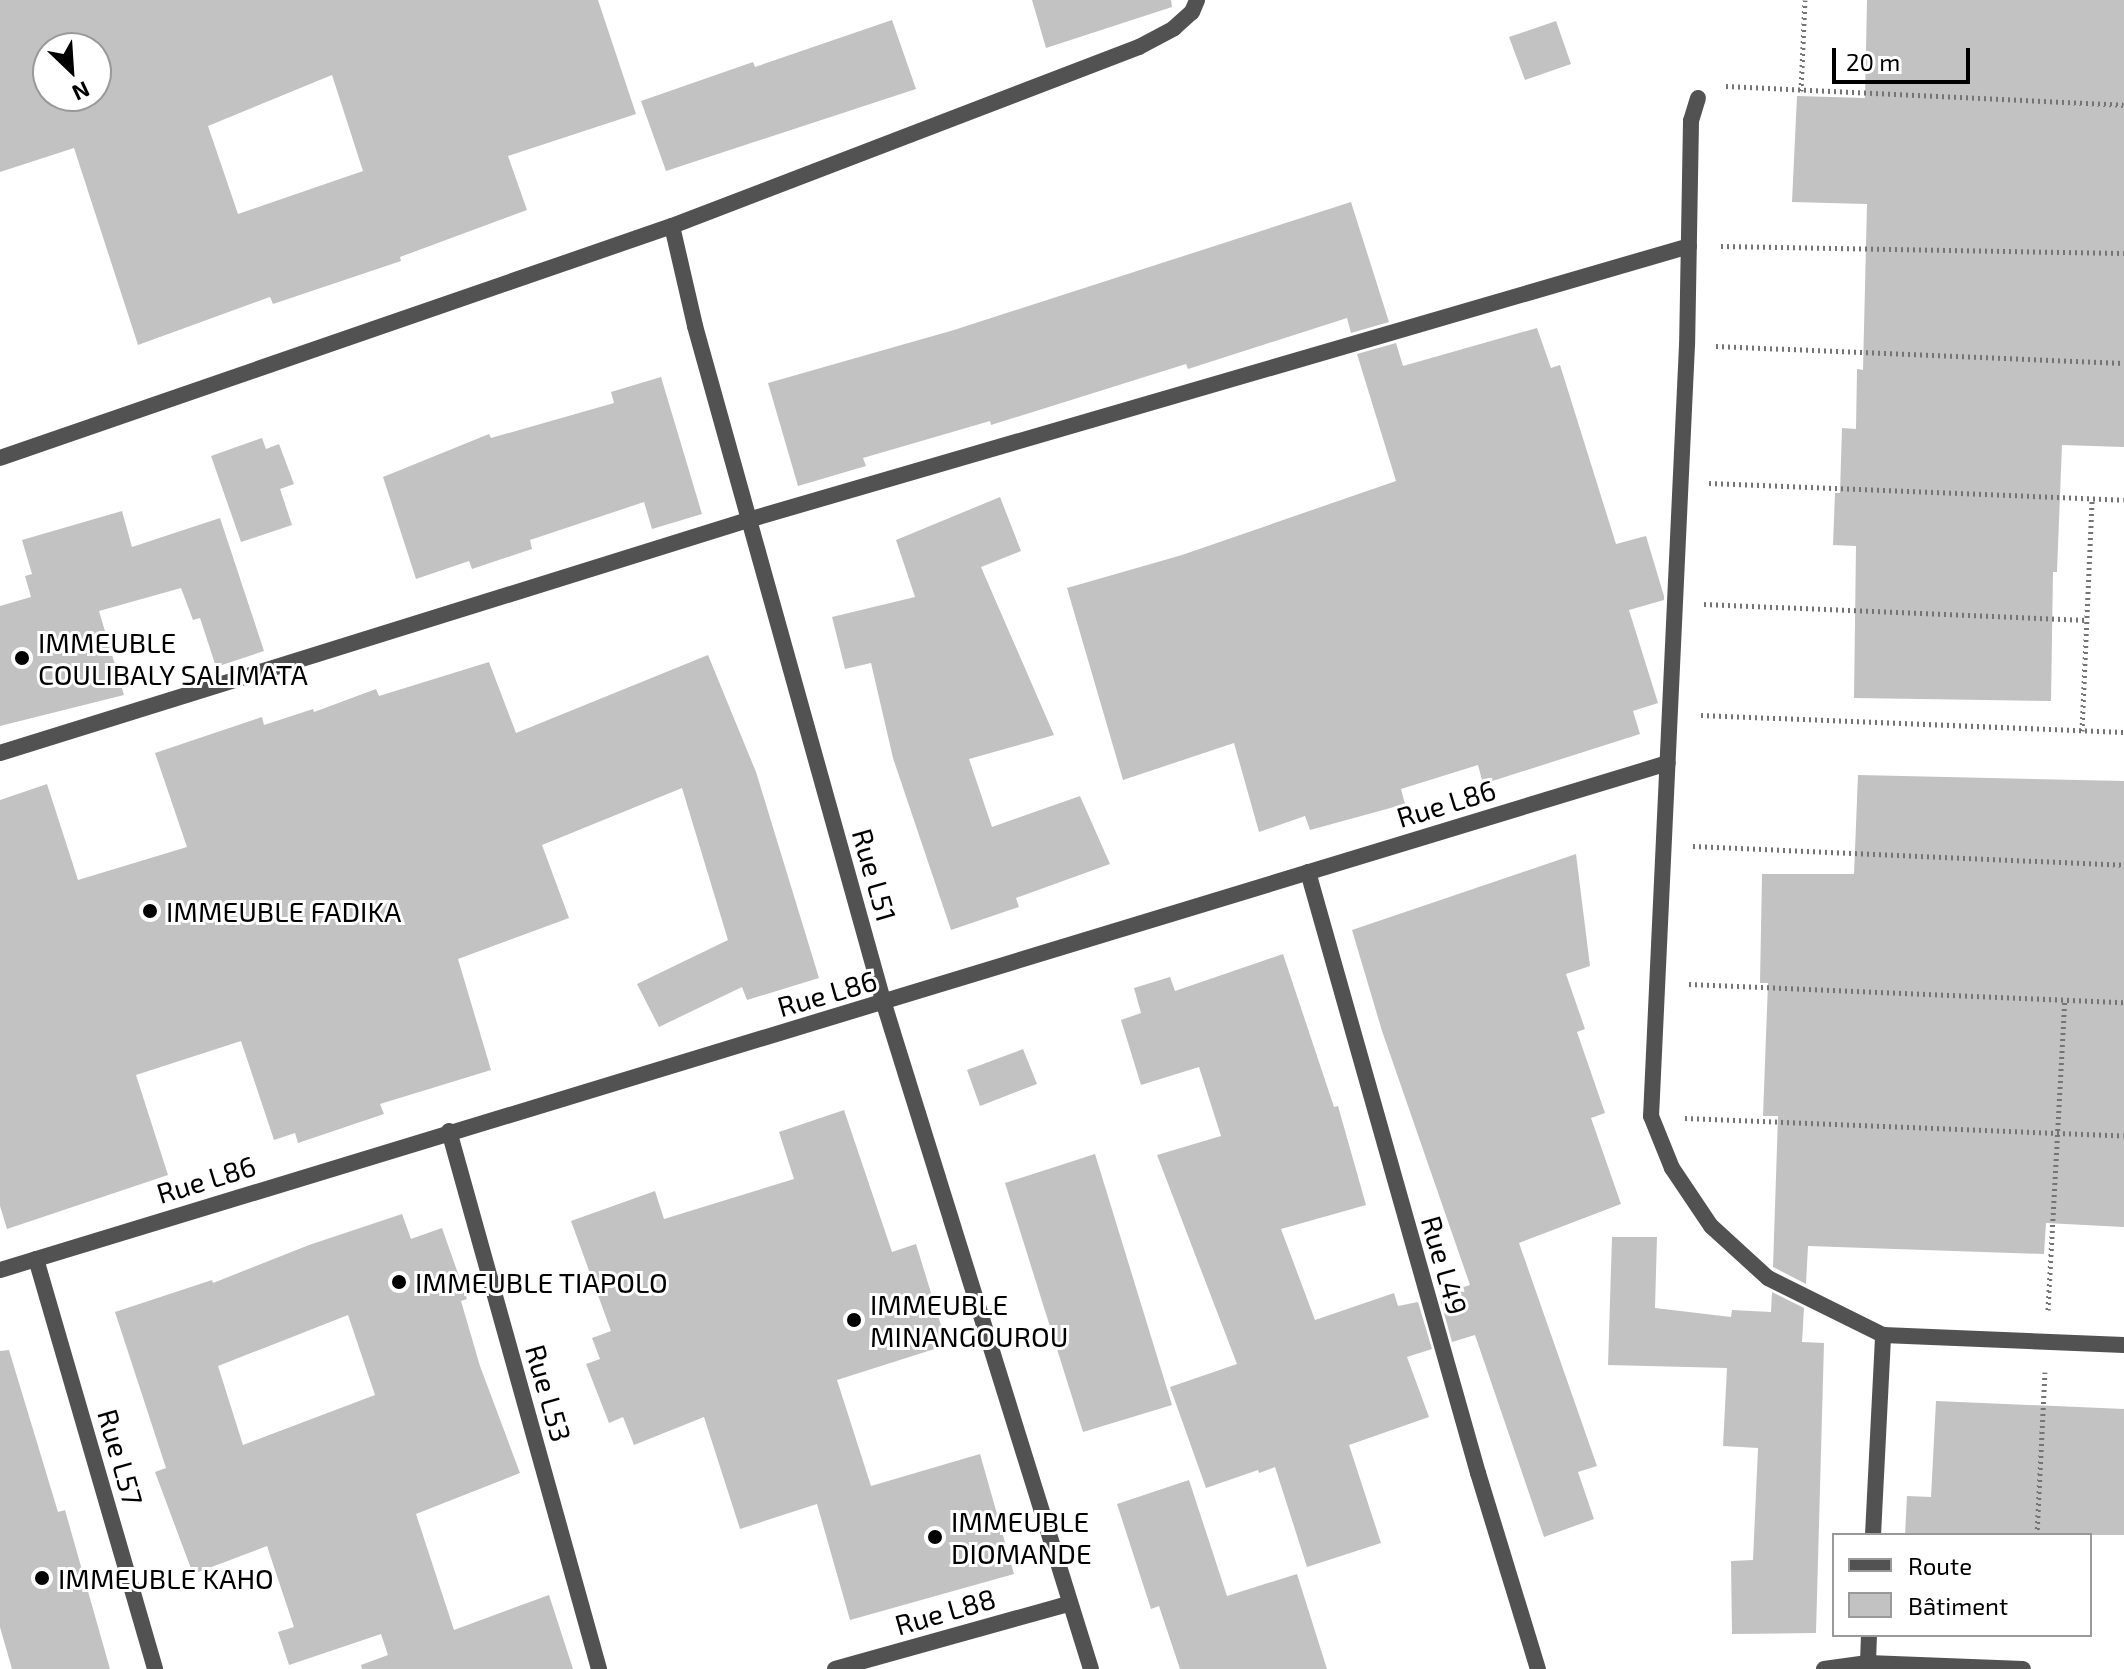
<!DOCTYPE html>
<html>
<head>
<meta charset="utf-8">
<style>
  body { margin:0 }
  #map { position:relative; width:2124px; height:1669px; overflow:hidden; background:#fff; font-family:"Exo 2",sans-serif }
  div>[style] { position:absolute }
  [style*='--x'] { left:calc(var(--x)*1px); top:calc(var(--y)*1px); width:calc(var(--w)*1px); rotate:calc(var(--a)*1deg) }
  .building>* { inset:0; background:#c2c2c2 }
  .path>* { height:5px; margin-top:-2.5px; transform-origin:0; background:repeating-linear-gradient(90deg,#747474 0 2px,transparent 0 6px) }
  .street>* { height:16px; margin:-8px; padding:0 8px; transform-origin:8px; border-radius:8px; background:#525252 }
  .dots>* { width:22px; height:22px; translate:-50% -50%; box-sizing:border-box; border:4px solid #fff; border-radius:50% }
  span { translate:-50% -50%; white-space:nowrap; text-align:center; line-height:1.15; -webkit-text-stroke:6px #fff; paint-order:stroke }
  .poi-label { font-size:28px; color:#000 }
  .left { translate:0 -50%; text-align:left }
  .street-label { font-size:28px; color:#000 }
  .legend { position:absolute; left:1832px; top:1533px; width:260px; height:104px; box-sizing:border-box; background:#fff; border:2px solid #999; margin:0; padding:10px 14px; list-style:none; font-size:24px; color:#000 }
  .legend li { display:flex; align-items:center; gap:16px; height:40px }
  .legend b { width:40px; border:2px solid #999 }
  .north { position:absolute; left:32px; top:32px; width:80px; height:80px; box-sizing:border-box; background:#fff; border:2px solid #999; border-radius:50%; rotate:155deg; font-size:22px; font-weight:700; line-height:32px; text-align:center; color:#000 }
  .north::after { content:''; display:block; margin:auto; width:28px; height:36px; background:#000; clip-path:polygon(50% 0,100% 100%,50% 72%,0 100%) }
  .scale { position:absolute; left:1832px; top:48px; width:138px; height:36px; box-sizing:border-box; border:4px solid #000; border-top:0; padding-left:10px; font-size:24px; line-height:28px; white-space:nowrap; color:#000; -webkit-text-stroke:6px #fff; paint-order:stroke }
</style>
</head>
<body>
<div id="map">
  <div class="building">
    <i style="clip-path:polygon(evenodd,0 0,598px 0,636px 114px,508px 156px,527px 210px,400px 257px,401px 261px,273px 304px,270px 297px,138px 345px,74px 148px,0 172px,0 0,48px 48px,96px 48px,96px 96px,48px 96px,48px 48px,0 0,332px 75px,363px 171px,238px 214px,208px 126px,332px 75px)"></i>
    <i style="clip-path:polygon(1032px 0,1171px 0,1172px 7px,1046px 48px)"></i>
    <i style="clip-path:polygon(1867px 0,2124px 0,2124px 447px,2062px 445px,2057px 572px,2053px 572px,2051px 701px,1854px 698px,1856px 546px,1833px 545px,1835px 493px,1840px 493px,1842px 428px,1856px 429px,1857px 369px,1863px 370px,1867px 204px,1792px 202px,1797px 96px,1865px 98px)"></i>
    <i style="clip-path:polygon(892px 20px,916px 89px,666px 171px,641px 101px,753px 62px,755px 67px)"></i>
    <i style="clip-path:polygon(1556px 21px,1571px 64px,1525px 80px,1509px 37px)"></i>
    <i style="clip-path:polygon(1351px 202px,1389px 322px,1351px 333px,1347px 318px,1188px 369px,1186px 364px,991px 425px,990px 421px,863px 458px,866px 466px,798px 486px,768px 383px,954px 330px)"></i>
    <i style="clip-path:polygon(1537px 328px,1551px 368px,1560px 365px,1616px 544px,1646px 536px,1664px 596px,1664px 600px,1629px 610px,1658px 703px,1633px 711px,1640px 734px,1483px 784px,1478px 765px,1401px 789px,1405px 804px,1310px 830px,1305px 816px,1259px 832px,1234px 743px,1123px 780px,1067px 588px,1182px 555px,1396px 481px,1357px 354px,1396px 343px,1403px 366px)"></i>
    <i style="clip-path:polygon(661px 377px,702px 514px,652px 529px,644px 502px,530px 540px,532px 549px,472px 569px,469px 561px,416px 579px,383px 477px,489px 434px,491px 438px,614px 403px,611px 392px)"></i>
    <i style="clip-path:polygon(262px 438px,266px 449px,279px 444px,294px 484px,280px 489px,292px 525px,241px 542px,211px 456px)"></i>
    <i style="clip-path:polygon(1000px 497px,1021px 551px,981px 567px,1054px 735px,969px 759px,992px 827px,1080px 796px,1110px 864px,1016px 898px,1019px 907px,951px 930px,893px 758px,871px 663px,845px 669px,832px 617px,915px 597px,896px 540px)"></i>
    <i style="clip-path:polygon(122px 511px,132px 547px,220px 518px,264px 651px,216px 667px,200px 618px,193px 620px,181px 588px,99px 611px,124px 695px,0 726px,0 606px,31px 597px,25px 576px,32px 574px,22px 540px)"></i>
    <i style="clip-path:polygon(708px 655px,756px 772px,819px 978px,747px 1000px,742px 987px,659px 1027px,637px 984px,728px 940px,682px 788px,542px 845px,569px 918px,458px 959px,491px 1070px,380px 1104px,384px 1114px,298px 1143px,295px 1133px,274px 1140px,241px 1041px,136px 1075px,168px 1175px,7px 1229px,0 1206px,0 800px,47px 784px,78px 880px,187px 847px,155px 753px,262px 717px,264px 725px,313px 709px,314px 712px,376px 689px,379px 696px,489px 662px,516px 733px)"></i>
    <i style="clip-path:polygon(1858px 775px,2124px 781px,2124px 1227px,2046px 1223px,2044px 1254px,1808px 1246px,1806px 1284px,1773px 1267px,1778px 1116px,1763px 1116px,1768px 983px,1760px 983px,1762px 874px,1854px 874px)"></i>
    <i style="clip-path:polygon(1576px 854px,1590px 966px,1566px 974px,1585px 1029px,1577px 1032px,1605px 1113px,1591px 1118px,1621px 1204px,1519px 1243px,1597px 1466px,1578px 1472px,1594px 1519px,1544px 1537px,1475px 1335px,1452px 1342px,1439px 1295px,1470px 1285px,1382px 1031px,1352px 930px)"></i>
    <i style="clip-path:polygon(1283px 954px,1334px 1107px,1338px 1106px,1366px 1205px,1281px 1229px,1315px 1320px,1394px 1293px,1398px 1306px,1418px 1302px,1432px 1349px,1407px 1357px,1429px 1417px,1349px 1445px,1381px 1543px,1307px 1567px,1275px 1467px,1259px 1473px,1258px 1470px,1206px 1488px,1170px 1387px,1237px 1364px,1157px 1155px,1221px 1136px,1199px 1067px,1141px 1085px,1121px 1020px,1141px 1013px,1134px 988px,1170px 977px,1175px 991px)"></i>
    <i style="clip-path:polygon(1023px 1049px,1037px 1084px,980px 1106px,967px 1070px)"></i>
    <i style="clip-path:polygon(844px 1110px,892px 1252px,916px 1244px,947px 1345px,837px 1380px,871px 1486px,980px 1454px,1014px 1574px,850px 1620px,817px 1504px,740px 1529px,704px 1417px,634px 1445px,623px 1417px,609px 1423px,586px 1364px,600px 1359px,592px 1338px,611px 1331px,571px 1221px,655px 1191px,664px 1219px,794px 1179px,779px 1132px)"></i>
    <i style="clip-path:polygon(1095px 1154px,1172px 1405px,1083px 1432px,1005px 1183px)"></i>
    <i style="clip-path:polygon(evenodd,402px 1214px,411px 1239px,442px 1228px,467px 1299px,461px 1301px,480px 1366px,520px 1473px,416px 1514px,454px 1630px,549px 1595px,573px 1669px,362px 1669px,361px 1665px,388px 1655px,381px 1634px,289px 1665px,278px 1632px,294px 1627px,267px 1546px,193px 1574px,155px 1472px,166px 1468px,115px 1312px,212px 1280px,213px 1283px,309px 1245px,402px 1214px,348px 1315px,375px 1395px,243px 1445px,218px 1366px,348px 1315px)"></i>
    <i style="clip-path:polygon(1612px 1237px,1657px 1237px,1655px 1308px,1731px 1317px,1732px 1310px,1771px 1312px,1772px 1292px,1804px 1308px,1802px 1342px,1824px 1343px,1816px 1633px,1732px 1634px,1731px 1561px,1753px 1560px,1758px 1448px,1723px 1446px,1727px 1368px,1608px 1365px)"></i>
    <i style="clip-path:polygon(9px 1350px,58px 1512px,65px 1510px,110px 1669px,12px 1669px,0 1627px,0 1351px)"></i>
    <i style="clip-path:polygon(1936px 1401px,2124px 1409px,2124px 1535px,1905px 1535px,1907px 1496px,1931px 1497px)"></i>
    <i style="clip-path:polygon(1189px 1480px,1227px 1596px,1297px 1574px,1327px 1669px,1180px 1669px,1159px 1606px,1151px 1609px,1117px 1504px)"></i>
  </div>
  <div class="path">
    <i style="--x:1726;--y:86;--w:398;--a:2.7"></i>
    <i style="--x:1801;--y:91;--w:91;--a:-87.5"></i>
    <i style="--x:1721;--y:246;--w:403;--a:1"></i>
    <i style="--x:1716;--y:346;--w:408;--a:2.4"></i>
    <i style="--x:1709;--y:483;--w:415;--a:2.3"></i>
    <i style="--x:1704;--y:604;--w:383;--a:2.4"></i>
    <i style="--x:1701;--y:715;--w:423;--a:2.3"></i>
    <i style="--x:2082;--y:731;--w:232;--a:-87.5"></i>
    <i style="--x:1693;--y:846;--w:431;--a:2.5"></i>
    <i style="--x:1689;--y:984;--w:435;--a:2.4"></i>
    <i style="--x:1685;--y:1118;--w:439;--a:2.3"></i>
    <i style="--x:2048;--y:1310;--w:311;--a:-86.9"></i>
    <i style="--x:2037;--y:1535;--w:163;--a:-87.2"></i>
  </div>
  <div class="street">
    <i style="--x:1698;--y:98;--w:24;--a:107"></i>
    <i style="--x:1691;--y:121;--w:224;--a:91"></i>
    <i style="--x:1687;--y:345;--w:772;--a:92.67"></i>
    <i style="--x:1651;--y:1116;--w:56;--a:68"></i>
    <i style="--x:1672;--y:1168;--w:70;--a:56.1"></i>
    <i style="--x:1711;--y:1226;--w:77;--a:42.4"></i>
    <i style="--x:1768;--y:1278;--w:128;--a:26.4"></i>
    <i style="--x:1883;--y:1335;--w:241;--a:2.4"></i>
    <i style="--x:672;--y:226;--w:103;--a:77"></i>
    <i style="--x:695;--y:326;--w:704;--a:74.42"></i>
    <i style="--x:884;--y:1004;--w:696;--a:72.71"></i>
    <i style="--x:0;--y:458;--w:711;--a:-19.05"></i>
    <i style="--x:672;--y:226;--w:500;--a:-20.97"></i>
    <i style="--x:1139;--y:47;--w:40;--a:-28"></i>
    <i style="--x:1174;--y:28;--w:24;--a:-42"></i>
    <i style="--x:1192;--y:12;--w:13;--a:-67"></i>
    <i style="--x:0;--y:753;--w:783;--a:-17.3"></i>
    <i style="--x:748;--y:520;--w:980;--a:-16.23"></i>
    <i style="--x:1308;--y:872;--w:625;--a:74.21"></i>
    <i style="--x:1478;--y:1473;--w:205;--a:73"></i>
    <i style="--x:449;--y:1131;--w:559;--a:74.42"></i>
    <i style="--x:36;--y:1259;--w:427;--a:73.8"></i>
    <i style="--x:0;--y:1270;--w:1743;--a:-16.91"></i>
    <i style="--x:1873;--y:1535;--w:200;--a:-87.1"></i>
    <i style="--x:1868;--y:1663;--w:28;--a:-88"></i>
    <i style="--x:835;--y:1669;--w:242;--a:-15.6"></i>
    <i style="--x:1824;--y:1669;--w:44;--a:-7.8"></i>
    <i style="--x:1868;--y:1663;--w:155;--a:2.2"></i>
  </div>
  <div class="dots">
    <i style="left:22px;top:658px;background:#000"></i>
    <i style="left:150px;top:911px;background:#000"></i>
    <i style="left:399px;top:1282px;background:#000"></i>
    <i style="left:854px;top:1320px;background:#000"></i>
    <i style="left:935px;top:1537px;background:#000"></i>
    <i style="left:42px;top:1578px;background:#000"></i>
  </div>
  <div class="poi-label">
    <span class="left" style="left:38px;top:658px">IMMEUBLE<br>COULIBALY SALIMATA</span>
    <span class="left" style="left:166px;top:911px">IMMEUBLE FADIKA</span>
    <span class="left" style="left:415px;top:1282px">IMMEUBLE TIAPOLO</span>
    <span class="left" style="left:870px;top:1320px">IMMEUBLE<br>MINANGOUROU</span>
    <span class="left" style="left:951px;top:1537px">IMMEUBLE<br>DIOMANDE</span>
    <span class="left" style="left:58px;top:1578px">IMMEUBLE KAHO</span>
  </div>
  <div class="street-label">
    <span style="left:1446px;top:803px;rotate:-17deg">Rue L86</span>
    <span style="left:875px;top:875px;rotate:74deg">Rue L51</span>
    <span style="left:827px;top:993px;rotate:-16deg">Rue L86</span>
    <span style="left:206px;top:1179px;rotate:-17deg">Rue L86</span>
    <span style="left:1445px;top:1265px;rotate:74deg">Rue L49</span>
    <span style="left:549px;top:1393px;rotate:74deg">Rue L53</span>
    <span style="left:121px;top:1457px;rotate:74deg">Rue L57</span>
    <span style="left:945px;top:1611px;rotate:-16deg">Rue L88</span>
  </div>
  <ul class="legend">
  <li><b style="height:10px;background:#525252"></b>Route</li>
  <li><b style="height:22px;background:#c2c2c2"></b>Bâtiment</li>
  </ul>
  <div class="north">N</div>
  <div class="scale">20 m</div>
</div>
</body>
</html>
